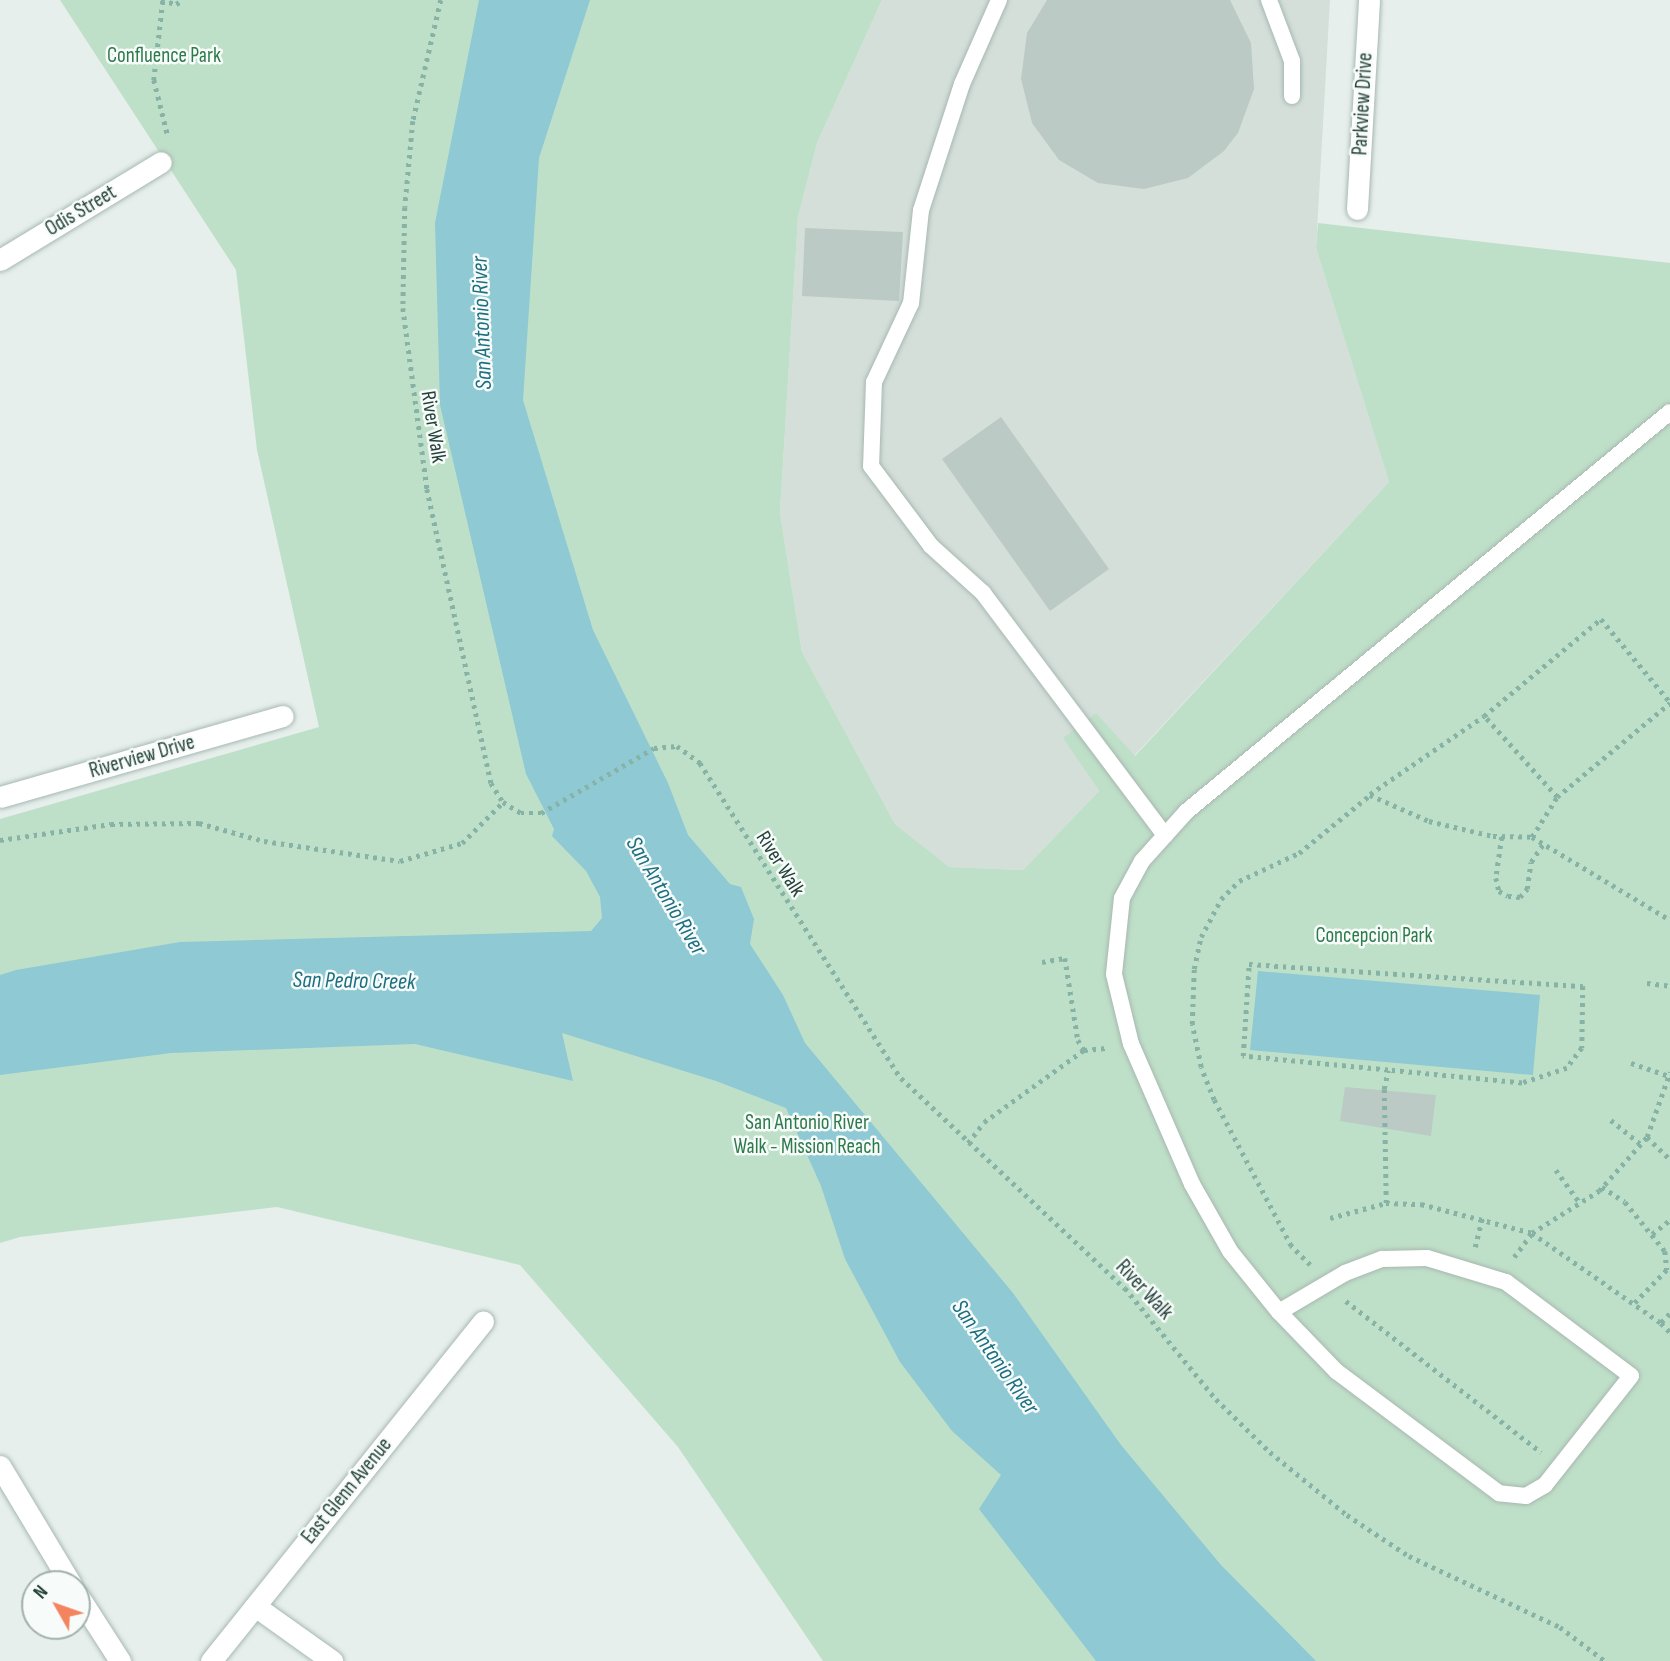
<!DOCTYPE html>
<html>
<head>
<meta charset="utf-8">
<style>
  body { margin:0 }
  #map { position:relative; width:1670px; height:1661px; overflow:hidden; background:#e6efeb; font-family:"Sofia Sans Condensed",sans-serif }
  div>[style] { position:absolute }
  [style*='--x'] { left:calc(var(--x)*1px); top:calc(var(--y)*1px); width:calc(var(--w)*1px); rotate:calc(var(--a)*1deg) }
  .built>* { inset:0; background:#d4dfda }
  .green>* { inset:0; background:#bfe0c8 }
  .water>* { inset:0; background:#8ec9d4 }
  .building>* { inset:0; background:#bbcac4 }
  .path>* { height:4.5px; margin-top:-2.25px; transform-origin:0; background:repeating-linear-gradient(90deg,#86b3a5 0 3.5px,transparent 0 8.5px) }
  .roads { filter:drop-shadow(0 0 2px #a8b8b2) drop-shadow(0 0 2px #a8b8b2) }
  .service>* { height:16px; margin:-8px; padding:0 8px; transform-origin:8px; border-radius:8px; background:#fff }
  .minor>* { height:21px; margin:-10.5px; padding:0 10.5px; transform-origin:10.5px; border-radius:10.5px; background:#fff }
  .secondary>* { height:21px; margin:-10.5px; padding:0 10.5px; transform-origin:10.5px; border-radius:10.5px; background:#fff }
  span { translate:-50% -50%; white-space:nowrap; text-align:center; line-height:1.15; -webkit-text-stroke:5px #f7fbf9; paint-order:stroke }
  .park-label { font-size:21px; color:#2d7a4b }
  .street-label { font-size:21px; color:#24423a }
  .water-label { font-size:23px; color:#1c6f80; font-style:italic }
  .north { position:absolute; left:21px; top:1570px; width:70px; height:70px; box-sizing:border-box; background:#f7fbf9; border:2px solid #a3b1ad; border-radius:50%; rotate:310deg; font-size:19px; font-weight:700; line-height:28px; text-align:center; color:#24423a }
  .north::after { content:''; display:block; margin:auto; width:24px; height:32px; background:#f4845f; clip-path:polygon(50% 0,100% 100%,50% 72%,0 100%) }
</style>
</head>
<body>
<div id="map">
  <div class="built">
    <i style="clip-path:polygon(882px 0,1330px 0,1316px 248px,1389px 482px,1134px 756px,1063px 737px,1099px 791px,1023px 870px,948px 867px,895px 824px,802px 652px,780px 513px,798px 217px,817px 143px)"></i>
  </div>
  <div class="green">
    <i style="clip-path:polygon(60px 0,882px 0,817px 143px,798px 217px,780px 513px,802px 652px,895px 824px,949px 867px,1023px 870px,1099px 791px,1063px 738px,1096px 713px,1135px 756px,1389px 482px,1316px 248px,1318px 223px,1670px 263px,1670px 1661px,823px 1661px,678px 1447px,520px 1265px,277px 1207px,20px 1237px,0 1243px,0 819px,319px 727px,257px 450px,236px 270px)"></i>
  </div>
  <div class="water">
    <i style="clip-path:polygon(479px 0,590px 0,539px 158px,523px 400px,593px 630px,668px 783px,688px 835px,730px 884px,741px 887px,754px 919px,750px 944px,783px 995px,805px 1043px,1013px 1293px,1121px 1445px,1221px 1565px,1316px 1661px,1096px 1661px,979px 1509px,1001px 1475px,952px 1431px,900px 1362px,845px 1259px,821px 1186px,786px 1108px,716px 1081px,562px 1033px,573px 1081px,415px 1044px,171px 1053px,0 1075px,0 975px,16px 970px,180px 942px,591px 931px,602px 918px,600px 897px,586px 871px,552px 836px,554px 829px,526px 774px,440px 405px,435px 223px)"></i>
    <i style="clip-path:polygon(1258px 971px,1540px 995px,1533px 1075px,1250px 1050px)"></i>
  </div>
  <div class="building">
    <i style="clip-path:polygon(1047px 0,1230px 0,1251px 43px,1254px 89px,1238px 133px,1224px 151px,1188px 178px,1144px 189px,1098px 183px,1059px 160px,1032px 123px,1021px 79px,1027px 33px)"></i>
    <i style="clip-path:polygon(805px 228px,903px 232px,899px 301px,802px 296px)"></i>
    <i style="clip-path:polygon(1001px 417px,1109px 569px,1050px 611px,942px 459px)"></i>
    <i style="clip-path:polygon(1345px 1087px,1436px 1095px,1431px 1136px,1340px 1121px)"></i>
  </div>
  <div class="path">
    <i style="--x:161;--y:0;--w:16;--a:15"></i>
    <i style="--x:176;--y:4;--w:8;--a:-30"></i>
    <i style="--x:441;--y:0;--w:124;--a:103"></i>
    <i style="--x:413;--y:121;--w:86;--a:95.3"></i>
    <i style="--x:405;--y:207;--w:101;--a:91.1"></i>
    <i style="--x:403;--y:308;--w:183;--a:82.4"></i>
    <i style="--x:427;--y:489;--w:301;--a:77.7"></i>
    <i style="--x:491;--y:783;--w:22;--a:58"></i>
    <i style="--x:503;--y:802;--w:21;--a:31"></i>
    <i style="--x:521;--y:813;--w:20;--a:0"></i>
    <i style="--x:541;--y:813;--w:130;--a:-29.9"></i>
    <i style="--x:654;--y:748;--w:23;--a:-5"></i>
    <i style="--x:677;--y:746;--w:29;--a:36"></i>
    <i style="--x:700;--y:763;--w:374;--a:57.5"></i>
    <i style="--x:901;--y:1078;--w:307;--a:43.2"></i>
    <i style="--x:1125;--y:1288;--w:144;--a:50.7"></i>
    <i style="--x:1216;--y:1399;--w:76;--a:44.5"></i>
    <i style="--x:1270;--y:1452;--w:99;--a:39.3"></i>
    <i style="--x:1347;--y:1515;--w:74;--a:33.5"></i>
    <i style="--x:1409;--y:1556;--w:167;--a:25.2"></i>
    <i style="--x:1560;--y:1627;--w:56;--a:37.1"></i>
    <i style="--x:163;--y:1;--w:80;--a:96.5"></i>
    <i style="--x:154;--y:80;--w:58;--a:76"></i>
    <i style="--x:1370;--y:794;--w:138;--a:-34.4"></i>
    <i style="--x:1557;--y:797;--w:109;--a:-132"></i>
    <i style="--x:1484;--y:716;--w:152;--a:-39.7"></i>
    <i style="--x:1601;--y:619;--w:108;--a:50.3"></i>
    <i style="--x:1502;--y:837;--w:41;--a:98.3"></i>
    <i style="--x:1496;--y:878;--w:13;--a:77"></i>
    <i style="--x:1499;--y:891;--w:10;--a:29"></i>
    <i style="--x:1508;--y:896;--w:12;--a:5"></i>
    <i style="--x:1520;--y:897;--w:11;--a:-49"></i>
    <i style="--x:1527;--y:889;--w:27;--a:-82"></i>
    <i style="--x:1531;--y:862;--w:22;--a:-56"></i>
    <i style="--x:1532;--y:837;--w:47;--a:-58"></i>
    <i style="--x:1557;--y:797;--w:147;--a:-39.8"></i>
    <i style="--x:0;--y:840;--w:112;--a:-8.2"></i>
    <i style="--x:111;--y:824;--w:88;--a:-0.7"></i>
    <i style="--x:199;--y:823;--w:67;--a:15.5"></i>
    <i style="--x:264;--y:841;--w:137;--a:8.4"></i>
    <i style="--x:400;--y:861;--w:65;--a:-16.2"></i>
    <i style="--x:462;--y:843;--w:58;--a:-45"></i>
    <i style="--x:1042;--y:962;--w:23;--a:-10"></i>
    <i style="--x:1065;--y:958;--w:83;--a:81"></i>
    <i style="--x:1078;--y:1040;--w:12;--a:59"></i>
    <i style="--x:1084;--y:1050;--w:22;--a:-5"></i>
    <i style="--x:1647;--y:983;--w:23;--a:7"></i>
    <i style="--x:1631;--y:1063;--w:40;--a:18.9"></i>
    <i style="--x:1611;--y:1120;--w:38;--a:39"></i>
    <i style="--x:1647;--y:1137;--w:69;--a:-70.5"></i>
    <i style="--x:968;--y:1143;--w:26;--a:-53"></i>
    <i style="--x:984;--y:1122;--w:123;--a:-35.8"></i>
    <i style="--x:1556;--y:1170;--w:41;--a:54"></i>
    <i style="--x:1602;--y:1187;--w:27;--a:33"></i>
    <i style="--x:1625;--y:1202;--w:63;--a:50.8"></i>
    <i style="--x:1665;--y:1251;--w:19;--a:84"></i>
    <i style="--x:1667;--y:1270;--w:46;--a:134.1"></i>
    <i style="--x:1386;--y:1203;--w:114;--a:-91"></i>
    <i style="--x:1384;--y:1089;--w:19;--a:-78"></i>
    <i style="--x:1388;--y:1070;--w:146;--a:-174.5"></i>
    <i style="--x:1243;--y:1056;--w:92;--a:-86.3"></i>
    <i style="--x:1249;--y:964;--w:335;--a:3.8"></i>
    <i style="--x:1583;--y:986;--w:62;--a:90.9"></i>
    <i style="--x:1582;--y:1048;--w:25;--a:127"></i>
    <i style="--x:1567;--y:1068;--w:47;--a:161.6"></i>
    <i style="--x:1522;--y:1083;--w:135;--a:-174.5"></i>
    <i style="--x:1330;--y:1218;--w:58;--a:-15"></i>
    <i style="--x:1386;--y:1203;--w:35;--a:2"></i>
    <i style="--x:1421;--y:1204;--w:115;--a:14.6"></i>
    <i style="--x:1532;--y:1233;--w:79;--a:-32.1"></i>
    <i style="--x:1599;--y:1191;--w:72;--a:-48.4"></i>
    <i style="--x:1647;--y:1137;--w:32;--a:44"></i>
    <i style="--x:1652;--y:1234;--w:23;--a:-38"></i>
    <i style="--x:1475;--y:1247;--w:30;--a:-76"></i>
    <i style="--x:1514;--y:1257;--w:30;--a:-53"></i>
    <i style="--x:1532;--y:1233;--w:157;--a:34.9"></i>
    <i style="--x:1310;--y:1265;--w:27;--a:-135"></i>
    <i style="--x:1291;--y:1246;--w:165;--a:-117.8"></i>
    <i style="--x:1214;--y:1100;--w:35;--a:-112"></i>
    <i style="--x:1201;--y:1067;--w:44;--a:-101.8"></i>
    <i style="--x:1192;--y:1024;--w:55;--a:-87.9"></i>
    <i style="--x:1194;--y:969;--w:33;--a:-78"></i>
    <i style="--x:1201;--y:937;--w:43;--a:-62.2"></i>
    <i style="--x:1221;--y:899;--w:25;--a:-45"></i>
    <i style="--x:1239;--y:881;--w:66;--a:-25"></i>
    <i style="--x:1299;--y:853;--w:92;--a:-39.2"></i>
    <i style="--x:1370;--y:795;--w:64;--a:23.8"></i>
    <i style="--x:1429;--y:821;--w:66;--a:13.2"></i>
    <i style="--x:1493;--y:836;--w:39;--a:1"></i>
    <i style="--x:1532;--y:837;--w:161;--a:31"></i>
    <i style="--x:1346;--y:1301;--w:247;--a:37.8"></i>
    <i style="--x:1670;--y:1314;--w:13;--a:135"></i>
    <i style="--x:1661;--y:1323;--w:13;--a:45"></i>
  </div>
  <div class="roads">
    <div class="service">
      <i style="--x:999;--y:0;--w:92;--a:113.8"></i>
      <i style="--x:962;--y:84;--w:133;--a:108"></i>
      <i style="--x:921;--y:210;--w:94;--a:96.1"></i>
      <i style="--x:911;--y:303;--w:87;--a:115.1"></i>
      <i style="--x:874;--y:382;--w:84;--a:92"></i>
      <i style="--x:871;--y:466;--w:100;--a:53.1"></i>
      <i style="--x:931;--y:546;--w:70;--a:42.1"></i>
      <i style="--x:983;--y:593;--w:303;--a:53.1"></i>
      <i style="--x:1269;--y:0;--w:65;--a:69.3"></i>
      <i style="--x:1292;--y:61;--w:35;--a:90"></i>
      <i style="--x:1279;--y:1312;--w:77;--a:-30.6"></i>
      <i style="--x:1345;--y:1273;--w:40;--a:-21"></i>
      <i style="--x:1382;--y:1259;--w:45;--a:-1.3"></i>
      <i style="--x:1427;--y:1258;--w:83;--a:16.9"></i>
      <i style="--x:1506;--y:1282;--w:156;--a:36.9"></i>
      <i style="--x:1631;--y:1376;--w:139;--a:128.3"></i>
      <i style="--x:1545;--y:1485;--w:22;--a:150"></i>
      <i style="--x:1526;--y:1496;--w:27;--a:-174"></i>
      <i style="--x:1499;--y:1493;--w:202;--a:-143.2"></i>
      <i style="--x:1337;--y:1372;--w:83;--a:-134"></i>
      <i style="--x:1279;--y:1312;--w:78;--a:-128.8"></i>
      <i style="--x:1230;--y:1251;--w:77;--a:-119.6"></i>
      <i style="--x:1192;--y:1184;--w:153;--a:-113.5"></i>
      <i style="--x:1131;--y:1044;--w:72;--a:-103.7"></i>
      <i style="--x:1114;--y:974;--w:76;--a:-84"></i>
      <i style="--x:1122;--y:898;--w:42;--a:-61.6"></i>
      <i style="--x:1142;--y:861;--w:67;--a:-48"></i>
      <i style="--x:1187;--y:811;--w:626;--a:-39.56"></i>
    </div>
    <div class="minor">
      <i style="--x:1357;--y:209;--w:209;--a:-86.7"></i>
      <i style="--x:0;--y:260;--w:188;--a:-31.3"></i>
      <i style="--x:0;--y:797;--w:294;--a:-16"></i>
      <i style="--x:255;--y:1606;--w:95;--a:35.5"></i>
      <i style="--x:211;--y:1661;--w:435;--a:-51.3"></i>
    </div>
    <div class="secondary">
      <i style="--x:0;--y:1466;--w:138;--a:59"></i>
      <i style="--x:77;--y:1594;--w:80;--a:57.3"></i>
    </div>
  </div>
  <div class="park-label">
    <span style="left:164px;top:56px">Confluence Park</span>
    <span style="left:1374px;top:936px">Concepcion Park</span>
    <span style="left:807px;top:1135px">San Antonio River<br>Walk - Mission Reach</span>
  </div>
  <div class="street-label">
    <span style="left:1363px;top:104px;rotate:-87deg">Parkview Drive</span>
    <span style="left:81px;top:211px;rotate:-31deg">Odis Street</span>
    <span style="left:433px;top:427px;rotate:81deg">River Walk</span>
    <span style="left:142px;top:757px;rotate:-16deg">Riverview Drive</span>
    <span style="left:780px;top:864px;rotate:58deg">River Walk</span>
    <span style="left:1144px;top:1290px;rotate:47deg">River Walk</span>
    <span style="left:347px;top:1491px;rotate:-51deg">East Glenn Avenue</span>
  </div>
  <div class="water-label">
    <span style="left:482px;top:323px;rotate:-92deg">San Antonio River</span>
    <span style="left:666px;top:896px;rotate:59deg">San Antonio River</span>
    <span style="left:354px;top:981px;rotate:1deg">San Pedro Creek</span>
    <span style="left:995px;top:1357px;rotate:55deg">San Antonio River</span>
  </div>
  <div class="north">N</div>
</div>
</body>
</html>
